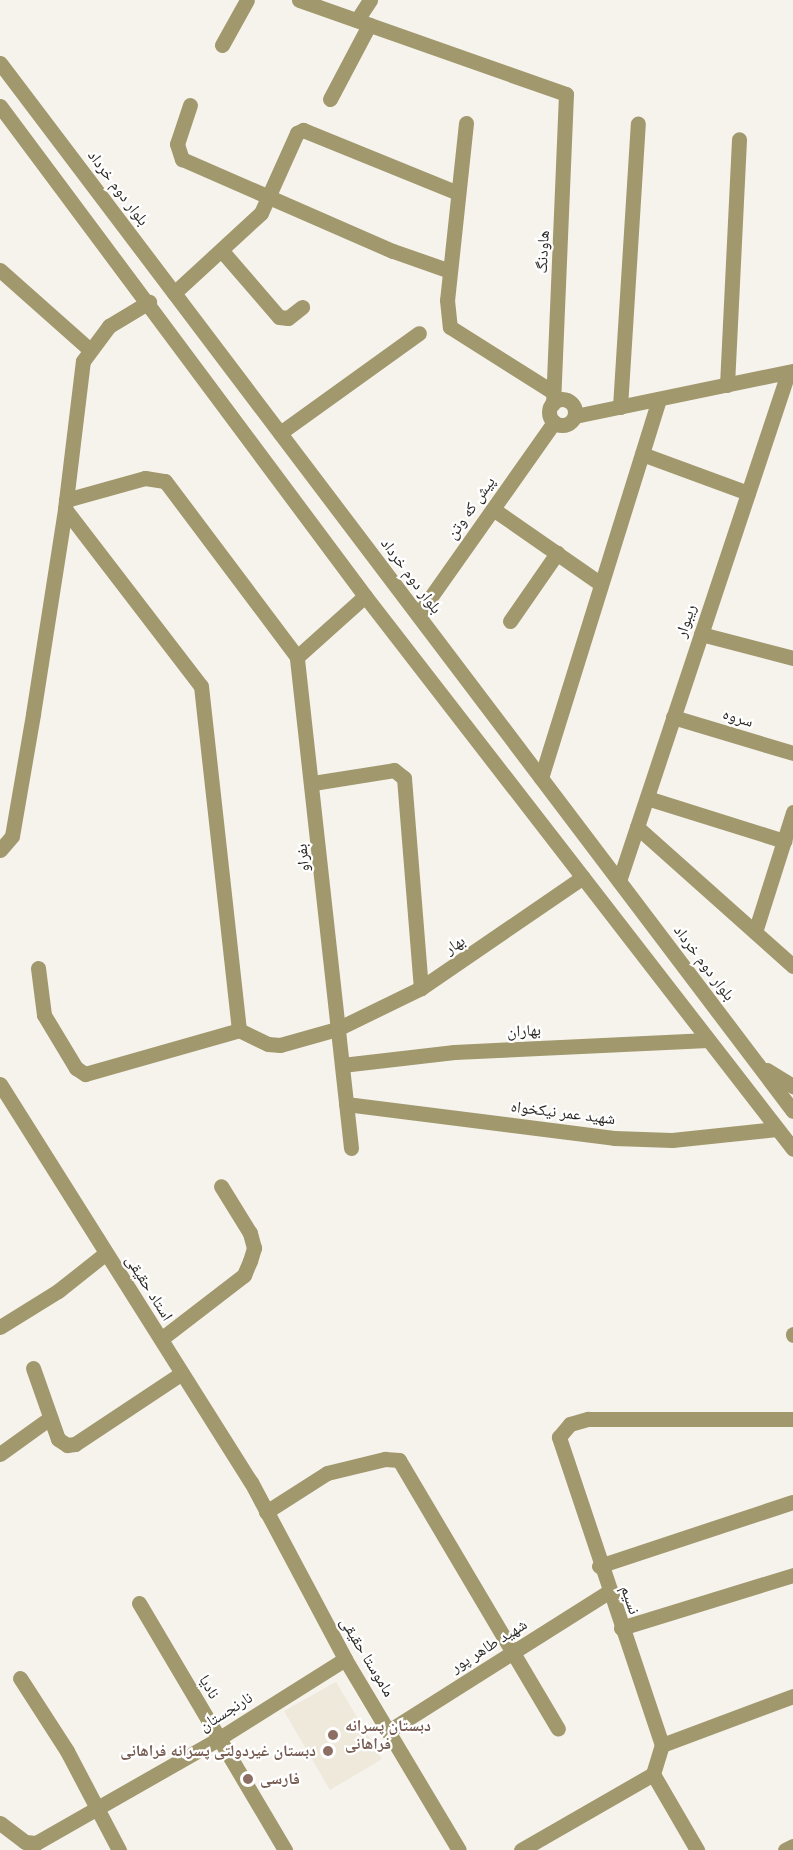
<!DOCTYPE html>
<html>
<head>
<meta charset="utf-8">
<style>
  body { margin:0 }
  #map { position:relative; width:793px; height:1850px; overflow:hidden; background:#f6f3ed; font-family:"Space Grotesk","Noto Naskh Arabic",sans-serif }
  div>[style] { position:absolute }
  [style*='--x'] { left:calc(var(--x)*1px); top:calc(var(--y)*1px); width:calc(var(--w)*1px); rotate:calc(var(--a)*1deg) }
  .built>* { inset:0; background:#eee9db }
  .minor>* { height:15px; margin:-7.5px; padding:0 7.5px; transform-origin:7.5px; border-radius:7.5px; background:#a1986d }
  .minor>.ring { margin:-7.5px; padding:0; box-sizing:content-box; background:none; border:15px solid #a1986d; border-radius:50% }
  .dots>* { width:16px; height:16px; translate:-50% -50%; box-sizing:border-box; border:3px solid #fff; border-radius:50% }
  span { translate:-50% -50%; white-space:nowrap; text-align:center; line-height:1.15; -webkit-text-stroke:4.5px #fff; paint-order:stroke }
  .street-label { font-size:16px; color:#292825 }
  .education-label { font-size:16px; color:#785e54; font-weight:700 }
  .left { translate:0 -50%; text-align:left }
  .right { translate:-100% -50%; text-align:right }
</style>
</head>
<body>
<div id="map">
  <div class="built">
    <i style="clip-path:polygon(336px 1682px,382px 1759px,330px 1790px,284px 1711px)"></i>
  </div>
  <div class="minor">
    <i style="--x:299;--y:0;--w:283;--a:19.4"></i>
    <i style="--x:566;--y:94;--w:310;--a:92.4"></i>
    <i style="--x:357;--y:20;--w:24;--a:-57"></i>
    <i style="--x:222;--y:45;--w:51;--a:-60.9"></i>
    <i style="--x:0;--y:63;--w:1314;--a:52.89"></i>
    <i style="--x:330;--y:99;--w:84;--a:-62.2"></i>
    <i style="--x:190;--y:105;--w:41;--a:108.4"></i>
    <i style="--x:177;--y:144;--w:16;--a:72"></i>
    <i style="--x:182;--y:159;--w:230;--a:23.6"></i>
    <i style="--x:393;--y:251;--w:60;--a:19.3"></i>
    <i style="--x:0;--y:106;--w:611;--a:53.32"></i>
    <i style="--x:365;--y:596;--w:699;--a:52.26"></i>
    <i style="--x:466;--y:123;--w:178;--a:96.1"></i>
    <i style="--x:447;--y:300;--w:27;--a:84"></i>
    <i style="--x:450;--y:327;--w:122;--a:32.3"></i>
    <i style="--x:222;--y:251;--w:87;--a:49.2"></i>
    <i style="--x:279;--y:317;--w:9;--a:6"></i>
    <i style="--x:288;--y:318;--w:18;--a:-38"></i>
    <i style="--x:0;--y:270;--w:119;--a:41.6"></i>
    <i style="--x:174;--y:293;--w:118;--a:-42.6"></i>
    <i style="--x:261;--y:213;--w:88;--a:-65.8"></i>
    <i style="--x:297;--y:133;--w:7;--a:-27"></i>
    <i style="--x:303;--y:130;--w:167;--a:22.1"></i>
    <i style="--x:727;--y:385;--w:246;--a:-87.2"></i>
    <i class="ring" style="left:549px;top:399px;width:11px;height:11px"></i>
    <i style="--x:620;--y:407;--w:284;--a:-86.4"></i>
    <i style="--x:575;--y:416;--w:223;--a:-11.7"></i>
    <i style="--x:280;--y:433;--w:171;--a:-35.7"></i>
    <i style="--x:642;--y:454;--w:113;--a:20.2"></i>
    <i style="--x:66;--y:500;--w:82;--a:-15.6"></i>
    <i style="--x:145;--y:478;--w:20;--a:9"></i>
    <i style="--x:165;--y:481;--w:220;--a:53.1"></i>
    <i style="--x:65;--y:509;--w:223;--a:52.5"></i>
    <i style="--x:201;--y:686;--w:346;--a:83.7"></i>
    <i style="--x:493;--y:509;--w:131;--a:34.8"></i>
    <i style="--x:418;--y:615;--w:236;--a:-54.8"></i>
    <i style="--x:510;--y:621;--w:83;--a:-55.3"></i>
    <i style="--x:701;--y:634;--w:95;--a:14.6"></i>
    <i style="--x:673;--y:717;--w:125;--a:16.7"></i>
    <i style="--x:541;--y:778;--w:397;--a:-72.7"></i>
    <i style="--x:313;--y:783;--w:82;--a:-9.1"></i>
    <i style="--x:394;--y:770;--w:13;--a:39"></i>
    <i style="--x:404;--y:778;--w:211;--a:85.4"></i>
    <i style="--x:647;--y:798;--w:144;--a:17.4"></i>
    <i style="--x:637;--y:827;--w:209;--a:41.7"></i>
    <i style="--x:0;--y:850;--w:18;--a:-49"></i>
    <i style="--x:12;--y:836;--w:124;--a:-80.2"></i>
    <i style="--x:33;--y:714;--w:207;--a:-81.1"></i>
    <i style="--x:65;--y:509;--w:149;--a:-83.1"></i>
    <i style="--x:83;--y:361;--w:44;--a:-53.4"></i>
    <i style="--x:109;--y:326;--w:47;--a:-31"></i>
    <i style="--x:619;--y:881;--w:535;--a:-71.6"></i>
    <i style="--x:755;--y:932;--w:126;--a:-72.4"></i>
    <i style="--x:38;--y:968;--w:47;--a:82.7"></i>
    <i style="--x:44;--y:1015;--w:62;--a:58.9"></i>
    <i style="--x:76;--y:1068;--w:11;--a:34"></i>
    <i style="--x:85;--y:1074;--w:160;--a:-15.9"></i>
    <i style="--x:239;--y:1030;--w:32;--a:26"></i>
    <i style="--x:268;--y:1044;--w:12;--a:5"></i>
    <i style="--x:280;--y:1045;--w:59;--a:-15.7"></i>
    <i style="--x:337;--y:1029;--w:93;--a:-26"></i>
    <i style="--x:421;--y:988;--w:196;--a:-34.4"></i>
    <i style="--x:342;--y:1065;--w:113;--a:-6.6"></i>
    <i style="--x:454;--y:1052;--w:254;--a:-2.7"></i>
    <i style="--x:767;--y:1070;--w:31;--a:32"></i>
    <i style="--x:0;--y:1084;--w:471;--a:57.8"></i>
    <i style="--x:251;--y:1482;--w:200;--a:62"></i>
    <i style="--x:345;--y:1659;--w:222;--a:59.2"></i>
    <i style="--x:346;--y:1104;--w:270;--a:7.2"></i>
    <i style="--x:614;--y:1138;--w:58;--a:2"></i>
    <i style="--x:672;--y:1140;--w:105;--a:-6"></i>
    <i style="--x:351;--y:1148;--w:494;--a:-96.3"></i>
    <i style="--x:297;--y:657;--w:91;--a:-41.9"></i>
    <i style="--x:0;--y:1327;--w:68;--a:-31.8"></i>
    <i style="--x:58;--y:1291;--w:61;--a:-38.4"></i>
    <i style="--x:793;--y:1334;--w:1;--a:90"></i>
    <i style="--x:161;--y:1339;--w:105;--a:-37.6"></i>
    <i style="--x:244;--y:1275;--w:15;--a:-67"></i>
    <i style="--x:250;--y:1261;--w:14;--a:-73"></i>
    <i style="--x:254;--y:1248;--w:16;--a:-105"></i>
    <i style="--x:250;--y:1233;--w:55;--a:-121.7"></i>
    <i style="--x:33;--y:1368;--w:75;--a:70.6"></i>
    <i style="--x:58;--y:1439;--w:11;--a:34"></i>
    <i style="--x:67;--y:1445;--w:8;--a:-7"></i>
    <i style="--x:75;--y:1444;--w:128;--a:-33.6"></i>
    <i style="--x:0;--y:1454;--w:62;--a:-35.8"></i>
    <i style="--x:266;--y:1512;--w:72;--a:-32.6"></i>
    <i style="--x:327;--y:1473;--w:60;--a:-13.6"></i>
    <i style="--x:385;--y:1459;--w:14;--a:4"></i>
    <i style="--x:399;--y:1460;--w:312;--a:59.4"></i>
    <i style="--x:599;--y:1566;--w:204;--a:-18.3"></i>
    <i style="--x:139;--y:1603;--w:287;--a:59.4"></i>
    <i style="--x:621;--y:1628;--w:180;--a:-17.1"></i>
    <i style="--x:20;--y:1678;--w:87;--a:57.2"></i>
    <i style="--x:67;--y:1751;--w:112;--a:62.3"></i>
    <i style="--x:390;--y:1730;--w:258;--a:-32.3"></i>
    <i style="--x:662;--y:1745;--w:140;--a:-20.5"></i>
    <i style="--x:653;--y:1774;--w:30;--a:-73"></i>
    <i style="--x:662;--y:1745;--w:325;--a:-108.5"></i>
    <i style="--x:559;--y:1437;--w:17;--a:-50"></i>
    <i style="--x:570;--y:1424;--w:19;--a:-16"></i>
    <i style="--x:588;--y:1419;--w:205;--a:0"></i>
    <i style="--x:653;--y:1774;--w:88;--a:59.9"></i>
    <i style="--x:0;--y:1823;--w:31;--a:37"></i>
    <i style="--x:25;--y:1842;--w:11;--a:5"></i>
    <i style="--x:36;--y:1843;--w:210;--a:-29.7"></i>
    <i style="--x:218;--y:1739;--w:150;--a:-32.2"></i>
    <i style="--x:521;--y:1850;--w:152;--a:-29.9"></i>
    <i style="--x:785;--y:1850;--w:9;--a:-27"></i>
  </div>
  <div class="dots">
    <i style="left:333px;top:1735px;background:#8d6e63"></i>
    <i style="left:328px;top:1751px;background:#8d6e63"></i>
    <i style="left:248px;top:1779px;background:#8d6e63"></i>
  </div>
  <div class="street-label">
    <span style="left:118px;top:188px;rotate:53deg">بلوار دوم خرداد</span>
    <span style="left:543px;top:252px;rotate:-87deg">هاودنگ</span>
    <span style="left:471px;top:508px;rotate:-55deg">پیش که وتن</span>
    <span style="left:411px;top:576px;rotate:53deg">بلوار دوم خرداد</span>
    <span style="left:686px;top:621px;rotate:-72deg">ریبوار</span>
    <span style="left:738px;top:718px;rotate:17deg">سروه</span>
    <span style="left:303px;top:858px;rotate:-96deg">بفراو</span>
    <span style="left:455px;top:945px;rotate:-33deg">بهار</span>
    <span style="left:704px;top:963px;rotate:53deg">بلوار دوم خرداد</span>
    <span style="left:524px;top:1031px;rotate:-3deg">بهاران</span>
    <span style="left:563px;top:1113px;rotate:7deg">شهید عمر نیکخواه</span>
    <span style="left:149px;top:1288px;rotate:58deg">استاد حقیقی</span>
    <span style="left:630px;top:1600px;rotate:71deg">نسیم</span>
    <span style="left:489px;top:1646px;rotate:-32deg">شهید طاهر پور</span>
    <span style="left:367px;top:1657px;rotate:59deg">ماموستا حقیقی</span>
    <span style="left:209px;top:1687px;rotate:60deg">نادیا</span>
    <span style="left:226px;top:1712px;rotate:-32deg">نارنجستان</span>
  </div>
  <div class="education-label">
    <span class="left" style="left:345px;top:1735px">دبستان پسرانه<br>فراهانی</span>
    <span class="right" style="left:316px;top:1751px">دبستان غیردولتی پسرانه فراهانی</span>
    <span class="left" style="left:260px;top:1779px">فارسی</span>
  </div>
</div>
</body>
</html>
